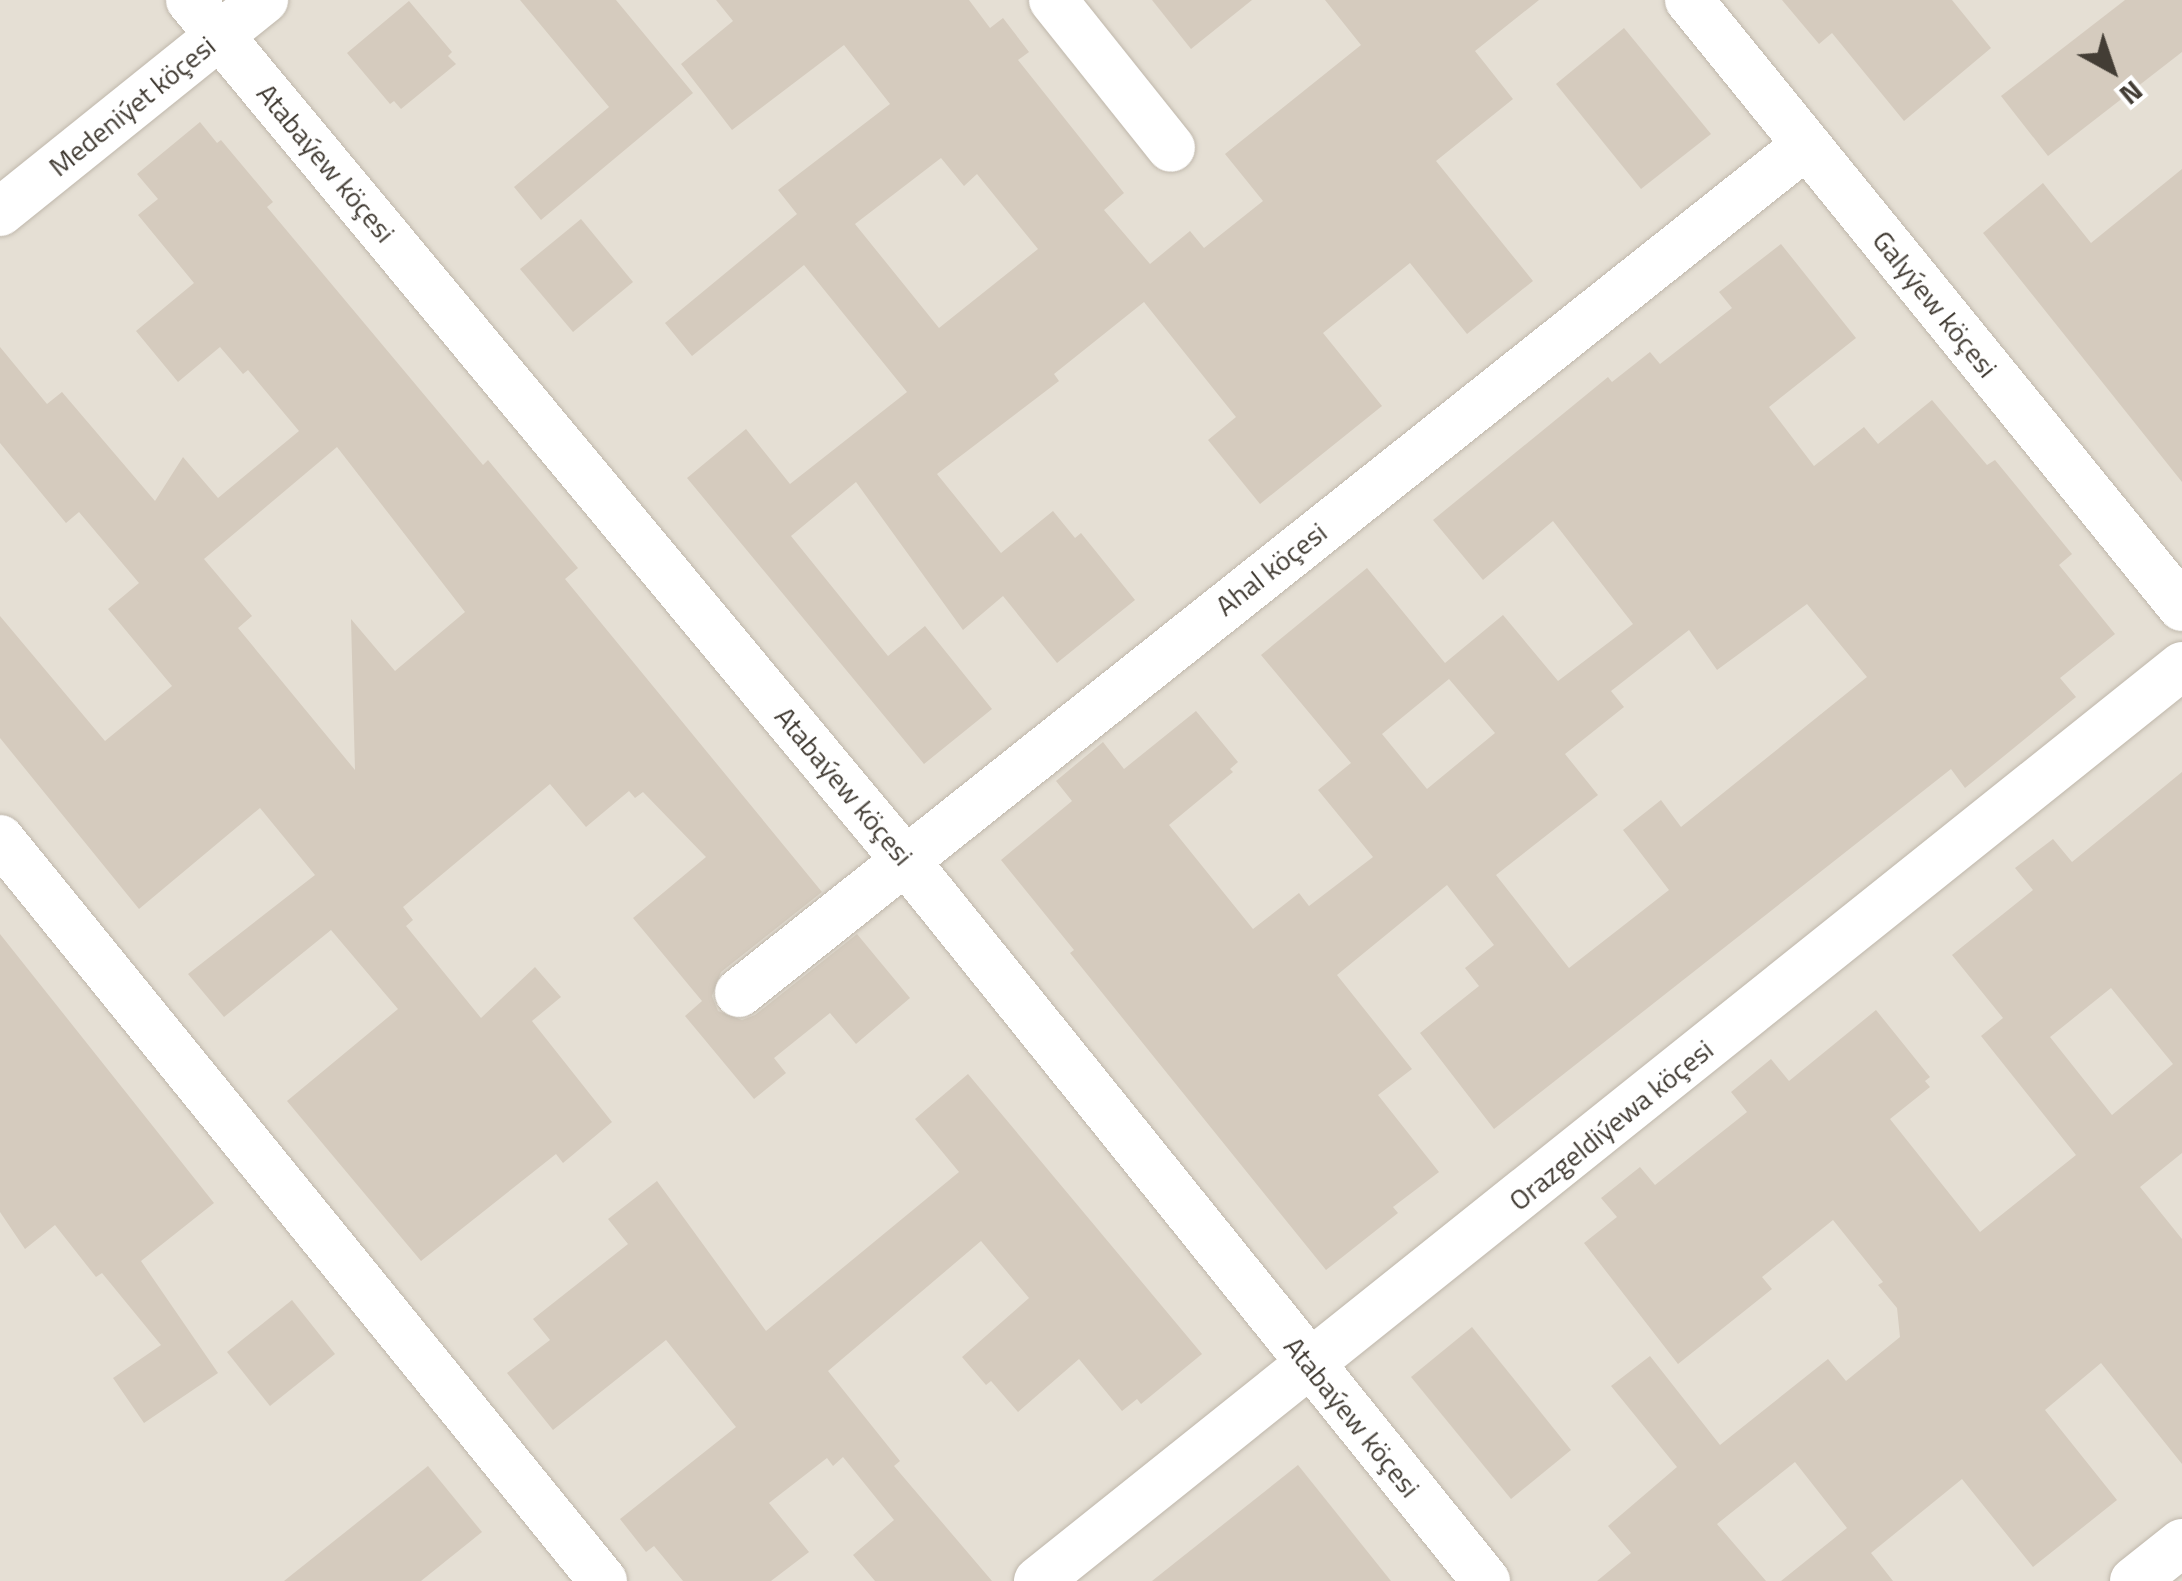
<!DOCTYPE html>
<html>
<head>
<meta charset="utf-8">
<style>
  body { margin:0 }
  #map { position:relative; width:2182px; height:1581px; overflow:hidden; background:#f1ede5; font-family:"Titillium Web",sans-serif }
  div>[style] { position:absolute }
  [style*='--x'] { left:calc(var(--x)*1px); top:calc(var(--y)*1px); width:calc(var(--w)*1px); rotate:calc(var(--a)*1deg) }
  .residential>* { inset:0; background:#e5dfd4 }
  .building>* { inset:0; background:#d5cbbe }
  .roads { filter:drop-shadow(0 0 2px #bfb7ab) drop-shadow(0 0 2px #bfb7ab) }
  .minor>* { height:48px; margin:-24px; padding:0 24px; transform-origin:24px; border-radius:24px; background:#fff }
  span { translate:-50% -50%; white-space:nowrap; text-align:center; line-height:1.15; -webkit-text-stroke:8px #fff; paint-order:stroke }
  .street-label { font-size:28px; color:#433d35 }
  .north { position:absolute; left:2062px; top:20px; width:100px; height:100px; -webkit-text-stroke:8px #fff; paint-order:stroke; rotate:140deg; font-size:28px; font-weight:700; line-height:40px; text-align:center; color:#433d35 }
  .north::after { content:''; display:block; margin:auto; width:35px; height:45px; background:#433d35; clip-path:polygon(50% 0,100% 100%,50% 72%,0 100%) }
</style>
</head>
<body>
<div id="map">
  <div class="residential">
    <i style="clip-path:polygon(0 0,2182px 0,2182px 1581px,0 1581px)"></i>
  </div>
  <div class="building">
    <i style="clip-path:polygon(520px 0,616px 0,693px 93px,541px 220px,514px 187px,609px 107px)"></i>
    <i style="clip-path:polygon(evenodd,716px 0,969px 0,990px 28px,1003px 18px,1029px 52px,1018px 60px,1124px 193px,1104px 210px,1150px 264px,1190px 231px,1204px 248px,1263px 201px,1225px 154px,1361px 45px,1325px 0,1539px 0,1475px 51px,1513px 99px,1436px 161px,1533px 281px,1467px 334px,1410px 263px,1323px 333px,1382px 406px,1260px 504px,1208px 440px,1236px 417px,1144px 302px,1054px 374px,1059px 381px,937px 474px,1001px 553px,1053px 511px,1075px 538px,1081px 533px,1135px 600px,1057px 663px,1003px 596px,963px 630px,856px 482px,791px 536px,888px 656px,925px 626px,992px 709px,924px 764px,687px 478px,746px 429px,790px 484px,907px 392px,804px 265px,692px 356px,665px 323px,797px 214px,778px 190px,890px 104px,844px 45px,732px 130px,681px 64px,733px 21px,716px 0,941px 158px,964px 186px,977px 174px,1038px 249px,939px 328px,855px 224px,941px 158px)"></i>
    <i style="clip-path:polygon(1152px 0,1252px 0,1191px 49px)"></i>
    <i style="clip-path:polygon(1782px 0,1952px 0,1991px 48px,1904px 121px,1832px 33px,1819px 44px)"></i>
    <i style="clip-path:polygon(2125px 0,2182px 0,2182px 52px,2048px 156px,2001px 96px)"></i>
    <i style="clip-path:polygon(409px 1px,452px 52px,448px 56px,456px 64px,401px 109px,394px 101px,390px 104px,347px 53px)"></i>
    <i style="clip-path:polygon(1624px 28px,1711px 134px,1641px 189px,1556px 84px)"></i>
    <i style="clip-path:polygon(evenodd,200px 122px,217px 143px,221px 140px,273px 202px,267px 207px,483px 465px,488px 460px,578px 568px,565px 579px,822px 892px,721px 972px,712px 996px,718px 1011px,742px 1020px,755px 1015px,857px 934px,910px 998px,856px 1044px,830px 1013px,774px 1058px,786px 1073px,754px 1099px,685px 1016px,702px 1001px,633px 918px,706px 857px,643px 792px,635px 798px,629px 791px,586px 827px,550px 784px,403px 907px,413px 920px,406px 926px,481px 1018px,535px 967px,561px 997px,532px 1021px,612px 1122px,563px 1163px,556px 1154px,421px 1261px,287px 1101px,398px 1009px,331px 930px,224px 1017px,188px 974px,315px 875px,260px 808px,139px 909px,0 738px,0 616px,105px 741px,172px 686px,108px 609px,139px 583px,79px 512px,66px 523px,0 443px,0 347px,47px 404px,62px 392px,155px 501px,183px 457px,218px 498px,299px 431px,248px 370px,243px 374px,220px 347px,178px 382px,136px 331px,194px 283px,138px 215px,158px 199px,137px 174px,200px 122px,337px 447px,465px 612px,395px 671px,351px 619px,355px 770px,238px 628px,252px 616px,204px 559px,337px 447px)"></i>
    <i style="clip-path:polygon(2182px 169px,2182px 482px,1983px 233px,2043px 183px,2091px 243px)"></i>
    <i style="clip-path:polygon(581px 219px,633px 282px,573px 332px,520px 269px)"></i>
    <i style="clip-path:polygon(evenodd,1781px 244px,1856px 338px,1769px 407px,1814px 466px,1864px 427px,1878px 444px,1932px 400px,1987px 465px,1995px 460px,2072px 554px,2059px 565px,2115px 634px,2060px 678px,2076px 697px,1965px 788px,1951px 769px,1494px 1129px,1420px 1033px,1479px 986px,1465px 968px,1494px 945px,1447px 885px,1337px 975px,1412px 1069px,1378px 1095px,1439px 1172px,1393px 1207px,1398px 1213px,1326px 1270px,1070px 953px,1074px 950px,1001px 860px,1072px 801px,1056px 781px,1103px 742px,1124px 769px,1196px 711px,1238px 762px,1230px 769px,1233px 772px,1169px 825px,1253px 929px,1299px 893px,1309px 906px,1373px 857px,1318px 790px,1351px 763px,1261px 655px,1367px 568px,1445px 663px,1503px 615px,1558px 681px,1633px 624px,1553px 521px,1483px 580px,1433px 520px,1608px 377px,1612px 382px,1650px 352px,1660px 364px,1732px 308px,1719px 292px,1781px 244px,1807px 604px,1867px 677px,1681px 827px,1661px 800px,1623px 830px,1669px 890px,1569px 968px,1496px 875px,1598px 795px,1565px 754px,1624px 707px,1611px 691px,1689px 630px,1717px 670px,1807px 604px,1781px 244px,1449px 679px,1495px 733px,1427px 789px,1382px 734px,1449px 679px)"></i>
    <i style="clip-path:polygon(evenodd,2182px 772px,2182px 1153px,2140px 1187px,2182px 1239px,2182px 1464px,2101px 1363px,2045px 1410px,2117px 1500px,2033px 1567px,1962px 1479px,1871px 1553px,1893px 1581px,1781px 1581px,1847px 1528px,1795px 1462px,1717px 1524px,1766px 1581px,1597px 1581px,1631px 1553px,1608px 1526px,1677px 1467px,1611px 1386px,1650px 1356px,1720px 1445px,1828px 1359px,1846px 1381px,1900px 1337px,1897px 1308px,1878px 1285px,1883px 1282px,1833px 1220px,1762px 1277px,1772px 1289px,1678px 1364px,1584px 1243px,1617px 1217px,1601px 1198px,1640px 1167px,1655px 1185px,1747px 1112px,1731px 1092px,1771px 1059px,1789px 1081px,1876px 1010px,1930px 1077px,1925px 1081px,1930px 1087px,1890px 1119px,1980px 1232px,2076px 1155px,1981px 1036px,2003px 1018px,1952px 955px,2033px 890px,2015px 868px,2053px 839px,2072px 862px,2182px 772px,2111px 988px,2173px 1064px,2112px 1115px,2050px 1037px,2111px 988px)"></i>
    <i style="clip-path:polygon(0 934px,214px 1203px,141px 1261px,218px 1373px,144px 1423px,113px 1378px,161px 1345px,102px 1273px,96px 1277px,55px 1225px,25px 1249px,0 1212px)"></i>
    <i style="clip-path:polygon(968px 1074px,1202px 1354px,1141px 1404px,1137px 1399px,1122px 1411px,1079px 1359px,1018px 1412px,991px 1381px,986px 1385px,962px 1357px,1029px 1298px,981px 1241px,828px 1371px,900px 1461px,894px 1466px,992px 1581px,875px 1581px,853px 1555px,894px 1520px,843px 1457px,833px 1466px,827px 1458px,769px 1503px,809px 1552px,771px 1581px,683px 1581px,654px 1546px,646px 1552px,620px 1519px,736px 1427px,666px 1340px,553px 1430px,507px 1373px,550px 1340px,533px 1319px,628px 1244px,608px 1219px,657px 1181px,766px 1331px,959px 1172px,915px 1119px)"></i>
    <i style="clip-path:polygon(292px 1300px,335px 1354px,270px 1406px,227px 1352px)"></i>
    <i style="clip-path:polygon(1472px 1327px,1571px 1450px,1511px 1499px,1411px 1377px)"></i>
    <i style="clip-path:polygon(1298px 1465px,1391px 1581px,1152px 1581px)"></i>
    <i style="clip-path:polygon(428px 1466px,482px 1532px,421px 1581px,284px 1581px)"></i>
  </div>
  <div class="roads">
    <div class="minor">
      <i style="--x:190;--y:0;--w:1118;--a:50.26"></i>
      <i style="--x:905;--y:860;--w:926;--a:51.14"></i>
      <i style="--x:1053;--y:0;--w:189;--a:51.4"></i>
      <i style="--x:1689;--y:0;--w:782;--a:50.92"></i>
      <i style="--x:0;--y:212;--w:339;--a:-38.8"></i>
      <i style="--x:0;--y:839;--w:956;--a:50.9"></i>
      <i style="--x:739;--y:993;--w:1362;--a:-38.47"></i>
      <i style="--x:1038;--y:1581;--w:1465;--a:-38.65"></i>
      <i style="--x:2134;--y:1581;--w:61;--a:-38.4"></i>
    </div>
  </div>
  <div class="street-label">
    <span style="left:132px;top:106px;rotate:-39deg">Medeniýet köçesi</span>
    <span style="left:326px;top:163px;rotate:50deg">Atabaýew köçesi</span>
    <span style="left:1935px;top:304px;rotate:51deg">Galyýew köçesi</span>
    <span style="left:1271px;top:569px;rotate:-38deg">Ahal köçesi</span>
    <span style="left:844px;top:786px;rotate:50deg">Atabaýew köçesi</span>
    <span style="left:1611px;top:1125px;rotate:-39deg">Orazgeldiýewa köçesi</span>
    <span style="left:1352px;top:1417px;rotate:51deg">Atabaýew köçesi</span>
  </div>
  <div class="north">N</div>
</div>
</body>
</html>
